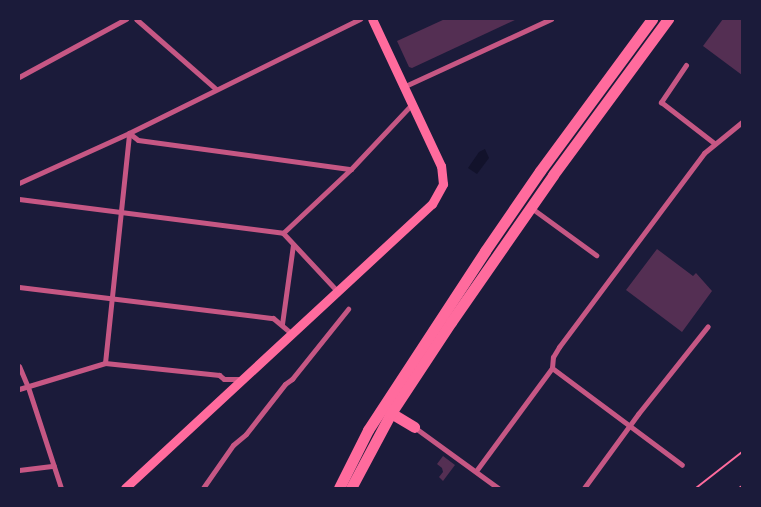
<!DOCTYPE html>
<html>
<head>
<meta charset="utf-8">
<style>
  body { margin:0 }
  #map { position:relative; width:761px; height:507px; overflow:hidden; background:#1b1b3a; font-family:Lato,sans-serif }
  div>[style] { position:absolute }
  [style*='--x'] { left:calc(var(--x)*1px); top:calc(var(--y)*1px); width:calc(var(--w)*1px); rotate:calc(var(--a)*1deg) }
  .water>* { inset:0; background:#12122b }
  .building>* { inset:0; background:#542f53 }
  .path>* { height:2px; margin:-1px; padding:0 1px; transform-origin:1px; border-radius:1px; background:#ff6b9d }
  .minor>* { height:5px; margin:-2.5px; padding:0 2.5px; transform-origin:2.5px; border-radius:2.5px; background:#c65784 }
  .secondary>* { height:9px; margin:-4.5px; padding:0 4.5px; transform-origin:4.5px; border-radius:4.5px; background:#ff6b9d }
  .motorway>* { height:11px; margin:-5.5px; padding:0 5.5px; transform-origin:5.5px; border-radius:5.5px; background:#ff6b9d }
  span { translate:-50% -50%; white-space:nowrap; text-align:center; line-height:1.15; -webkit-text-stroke:5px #1b1b3a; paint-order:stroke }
  .frame { position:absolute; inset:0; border:20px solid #1b1b3a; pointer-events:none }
</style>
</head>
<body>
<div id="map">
  <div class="water">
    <i style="clip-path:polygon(485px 149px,489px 158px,477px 174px,468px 168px,479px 152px)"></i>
  </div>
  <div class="building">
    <i style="clip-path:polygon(445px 19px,517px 19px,412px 68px,409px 67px,397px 41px)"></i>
    <i style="clip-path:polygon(723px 19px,742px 19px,742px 75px,703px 46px)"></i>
    <i style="clip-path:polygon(657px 249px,693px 276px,696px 273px,712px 291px,682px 332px,626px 290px)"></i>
    <i style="clip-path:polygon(443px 456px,455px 465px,443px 481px,439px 477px,443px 472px,442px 468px,437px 464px)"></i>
  </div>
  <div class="path">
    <i style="--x:696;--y:488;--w:58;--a:-38"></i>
    <i style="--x:739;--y:488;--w:4;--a:-34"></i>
  </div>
  <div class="minor">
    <i style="--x:136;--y:19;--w:106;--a:41.2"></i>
    <i style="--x:686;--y:65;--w:45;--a:124"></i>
    <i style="--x:661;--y:102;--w:67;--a:37.7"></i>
    <i style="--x:19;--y:77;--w:122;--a:-28.5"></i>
    <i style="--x:403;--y:87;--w:163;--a:-24.7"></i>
    <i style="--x:129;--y:133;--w:11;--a:38"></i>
    <i style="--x:138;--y:140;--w:215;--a:7.8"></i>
    <i style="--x:19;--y:183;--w:121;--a:-24.4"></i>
    <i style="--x:129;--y:133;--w:258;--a:-26.3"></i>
    <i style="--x:19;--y:199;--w:266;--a:7.3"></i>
    <i style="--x:283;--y:233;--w:79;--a:47"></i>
    <i style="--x:530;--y:207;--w:82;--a:36"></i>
    <i style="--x:283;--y:233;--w:93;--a:-43.3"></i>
    <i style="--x:351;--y:169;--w:89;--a:-46.8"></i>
    <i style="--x:19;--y:287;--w:256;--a:7"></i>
    <i style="--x:273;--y:318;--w:25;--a:40"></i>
    <i style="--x:282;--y:324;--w:80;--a:-82.1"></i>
    <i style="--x:105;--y:363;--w:231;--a:-84"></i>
    <i style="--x:19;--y:366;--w:23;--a:67"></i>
    <i style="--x:28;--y:387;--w:106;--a:71.9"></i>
    <i style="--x:552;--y:368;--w:162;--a:36.7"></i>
    <i style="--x:19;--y:389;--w:90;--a:-16.8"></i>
    <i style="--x:105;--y:363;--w:115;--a:6"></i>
    <i style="--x:219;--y:375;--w:6;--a:39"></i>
    <i style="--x:224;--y:379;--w:19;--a:0"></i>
    <i style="--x:414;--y:427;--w:104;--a:36"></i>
    <i style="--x:19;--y:470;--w:35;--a:-7"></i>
    <i style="--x:476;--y:471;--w:128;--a:-53.6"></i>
    <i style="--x:552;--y:368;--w:11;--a:-85"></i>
    <i style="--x:553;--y:357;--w:12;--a:-59"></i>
    <i style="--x:559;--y:347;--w:242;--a:-53.2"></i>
    <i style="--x:704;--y:153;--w:49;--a:-39.2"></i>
    <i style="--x:203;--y:488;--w:52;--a:-55.1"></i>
    <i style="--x:233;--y:445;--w:17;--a:-40"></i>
    <i style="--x:246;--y:434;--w:63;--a:-52"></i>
    <i style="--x:285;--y:384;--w:9;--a:-36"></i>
    <i style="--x:292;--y:379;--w:90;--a:-51.3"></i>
    <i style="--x:584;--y:488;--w:92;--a:-53.9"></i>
    <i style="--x:638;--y:414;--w:112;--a:-51.5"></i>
  </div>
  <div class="secondary">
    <i style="--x:125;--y:488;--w:418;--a:-42.8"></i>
    <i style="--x:432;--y:204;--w:23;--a:-61"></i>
    <i style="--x:443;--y:184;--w:18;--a:-96"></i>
    <i style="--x:441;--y:166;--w:162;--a:-115.1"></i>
  </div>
  <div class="motorway">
    <i style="--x:391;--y:413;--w:27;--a:31"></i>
    <i style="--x:339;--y:488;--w:65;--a:-63.4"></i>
    <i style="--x:368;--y:430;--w:214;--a:-56.8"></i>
    <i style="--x:485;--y:251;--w:97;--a:-55.5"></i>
    <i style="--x:540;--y:171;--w:189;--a:-53.6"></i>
    <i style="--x:351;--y:488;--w:85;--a:-61.9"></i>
    <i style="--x:391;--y:413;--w:109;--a:-56.6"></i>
    <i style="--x:451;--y:322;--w:179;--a:-55.2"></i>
    <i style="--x:553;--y:175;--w:194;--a:-53.6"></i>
  </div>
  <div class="frame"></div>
</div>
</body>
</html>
